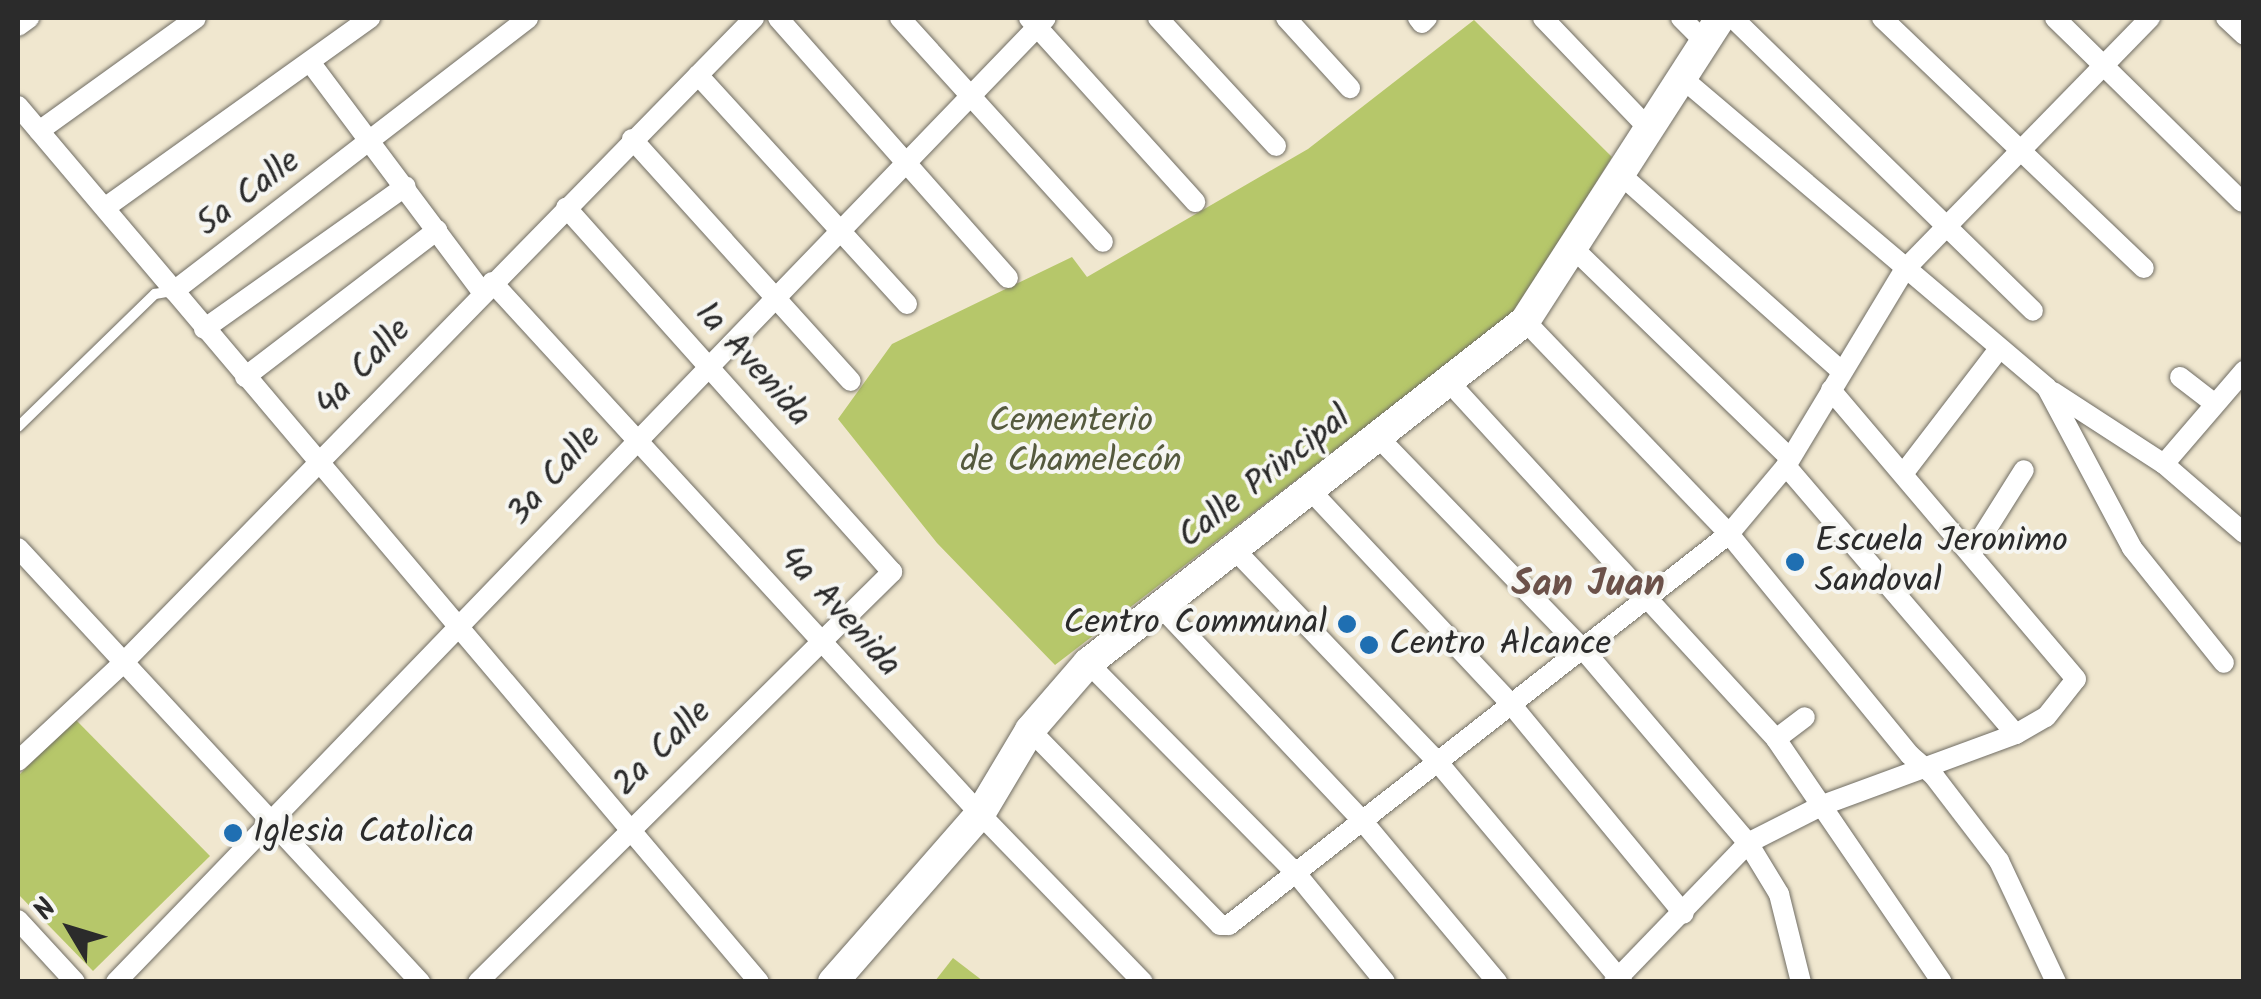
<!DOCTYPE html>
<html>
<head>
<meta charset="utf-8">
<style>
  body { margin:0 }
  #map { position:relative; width:2261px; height:999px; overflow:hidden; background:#f0e7cf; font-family:Kalam,sans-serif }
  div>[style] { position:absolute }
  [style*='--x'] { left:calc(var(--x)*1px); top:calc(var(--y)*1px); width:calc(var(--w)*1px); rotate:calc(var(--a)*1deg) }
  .green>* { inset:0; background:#b6c76a }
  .roads { filter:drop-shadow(0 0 2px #706d64) drop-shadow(0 0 2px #706d64) }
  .lane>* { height:10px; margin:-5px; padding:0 5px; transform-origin:5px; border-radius:5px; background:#fff }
  .street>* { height:20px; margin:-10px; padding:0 10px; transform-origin:10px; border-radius:10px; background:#fff }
  .secondary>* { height:30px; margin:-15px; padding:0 15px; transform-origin:15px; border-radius:15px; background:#fff }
  .dots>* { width:28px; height:28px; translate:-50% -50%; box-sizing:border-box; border:5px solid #f6f6f2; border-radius:50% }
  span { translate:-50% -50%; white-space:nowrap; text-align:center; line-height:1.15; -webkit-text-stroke:8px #f6f6f2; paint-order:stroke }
  .street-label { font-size:35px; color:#2b2b2b }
  .park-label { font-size:35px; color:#555a3e }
  .poi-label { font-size:35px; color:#2b2b2b }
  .left { translate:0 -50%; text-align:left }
  .right { translate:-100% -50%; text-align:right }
  .neighbourhood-label { font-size:38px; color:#6c524a; font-weight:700 }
  .frame { position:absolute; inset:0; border:20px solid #2b2b2b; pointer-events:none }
  .north { position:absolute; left:20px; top:879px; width:100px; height:100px; -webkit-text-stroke:8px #f6f6f2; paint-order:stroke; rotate:308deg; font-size:28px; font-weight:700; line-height:40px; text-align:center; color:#2b2b2b }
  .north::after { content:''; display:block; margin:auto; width:35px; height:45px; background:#2b2b2b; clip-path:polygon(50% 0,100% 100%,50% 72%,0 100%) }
</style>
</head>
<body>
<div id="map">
  <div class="green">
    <i style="clip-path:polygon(1474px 20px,1612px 157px,1516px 311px,1055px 665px,937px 543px,838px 419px,892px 344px,1072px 257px,1087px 277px,1308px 149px)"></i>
    <i style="clip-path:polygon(75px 719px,210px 856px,93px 971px,18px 894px,18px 776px)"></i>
    <i style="clip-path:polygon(953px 958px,983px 981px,935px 981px)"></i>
  </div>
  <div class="roads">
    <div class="lane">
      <i style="--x:18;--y:427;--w:191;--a:-44.2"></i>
      <i style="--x:155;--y:294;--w:17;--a:-10"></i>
    </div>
    <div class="street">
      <i style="--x:778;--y:18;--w:347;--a:48.5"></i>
      <i style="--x:900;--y:18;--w:302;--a:47.8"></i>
      <i style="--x:1029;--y:18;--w:248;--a:47.9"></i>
      <i style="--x:1158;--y:18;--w:174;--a:47.3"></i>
      <i style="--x:1286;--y:18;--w:95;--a:47.6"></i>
      <i style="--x:1418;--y:18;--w:6;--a:51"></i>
      <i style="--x:1422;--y:23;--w:7;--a:-45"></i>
      <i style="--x:1543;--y:18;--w:153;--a:46.3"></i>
      <i style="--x:1681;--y:18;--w:33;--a:45"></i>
      <i style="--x:1733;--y:18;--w:419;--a:44.3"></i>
      <i style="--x:1882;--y:18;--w:362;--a:43.7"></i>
      <i style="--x:2055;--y:18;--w:262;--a:44.5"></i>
      <i style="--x:2226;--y:18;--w:25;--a:43"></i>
      <i style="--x:18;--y:26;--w:14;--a:-36"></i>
      <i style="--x:310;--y:62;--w:287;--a:53.2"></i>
      <i style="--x:698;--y:75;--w:310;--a:47.6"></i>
      <i style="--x:1682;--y:78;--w:479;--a:40.3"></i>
      <i style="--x:2047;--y:388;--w:181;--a:62"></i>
      <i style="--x:2132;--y:548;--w:147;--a:51.3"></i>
      <i style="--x:18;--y:106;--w:1147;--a:49.77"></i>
      <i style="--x:39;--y:131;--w:193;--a:-35.7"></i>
      <i style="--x:632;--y:139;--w:326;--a:47.9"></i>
      <i style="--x:1620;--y:174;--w:297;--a:41.7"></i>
      <i style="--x:106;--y:207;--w:325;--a:-35.6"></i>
      <i style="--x:1573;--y:248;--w:302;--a:44.1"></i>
      <i style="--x:492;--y:282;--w:722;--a:47.47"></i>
      <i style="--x:980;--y:814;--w:234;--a:45.9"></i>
      <i style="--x:174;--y:291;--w:447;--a:-37.6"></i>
      <i style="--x:1525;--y:321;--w:295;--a:46.2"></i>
      <i style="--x:1729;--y:534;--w:286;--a:50.7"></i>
      <i style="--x:1910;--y:755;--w:32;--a:41"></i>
      <i style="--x:1934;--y:776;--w:107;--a:52.6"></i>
      <i style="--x:1999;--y:861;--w:134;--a:64.8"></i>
      <i style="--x:204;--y:329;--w:247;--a:-35.3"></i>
      <i style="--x:245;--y:377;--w:242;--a:-37.4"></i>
      <i style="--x:2180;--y:377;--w:44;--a:37.6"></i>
      <i style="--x:1449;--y:382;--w:484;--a:47.5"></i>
      <i style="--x:1776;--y:739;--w:294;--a:55.7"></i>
      <i style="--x:2053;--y:392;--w:132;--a:33"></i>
      <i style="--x:2164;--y:464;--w:106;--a:40.8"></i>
      <i style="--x:1378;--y:437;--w:293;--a:46"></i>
      <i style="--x:1582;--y:648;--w:256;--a:49.6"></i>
      <i style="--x:1748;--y:843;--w:60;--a:58.7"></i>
      <i style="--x:1779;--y:894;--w:91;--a:76"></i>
      <i style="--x:2164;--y:464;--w:123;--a:-49.3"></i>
      <i style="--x:1786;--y:466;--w:353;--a:49.4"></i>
      <i style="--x:1903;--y:474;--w:158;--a:-52.5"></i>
      <i style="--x:1311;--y:491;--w:291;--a:46.8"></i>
      <i style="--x:1510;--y:703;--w:273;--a:50.5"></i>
      <i style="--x:18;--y:548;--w:592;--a:47.19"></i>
      <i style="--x:1236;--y:551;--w:289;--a:46.3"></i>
      <i style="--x:1436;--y:760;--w:290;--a:50"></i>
      <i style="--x:1971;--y:554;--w:99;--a:-57.8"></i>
      <i style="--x:1161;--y:607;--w:290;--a:46.7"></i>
      <i style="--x:1360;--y:818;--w:214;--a:50.1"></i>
      <i style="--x:1088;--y:663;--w:294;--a:45.3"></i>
      <i style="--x:1295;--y:872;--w:142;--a:50.7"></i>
      <i style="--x:1030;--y:730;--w:272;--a:45.7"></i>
      <i style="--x:1220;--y:925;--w:9;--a:0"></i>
      <i style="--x:1229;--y:925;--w:635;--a:-38.03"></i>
      <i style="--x:1729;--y:534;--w:89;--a:-50"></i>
      <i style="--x:1786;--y:466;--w:230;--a:-58.9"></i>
      <i style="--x:1905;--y:269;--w:351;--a:-45.7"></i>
      <i style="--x:1776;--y:739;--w:36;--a:-37"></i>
      <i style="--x:18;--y:761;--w:145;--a:-43"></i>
      <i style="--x:124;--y:662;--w:901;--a:-45.63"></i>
      <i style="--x:18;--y:920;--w:84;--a:47.4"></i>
      <i style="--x:116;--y:982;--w:1339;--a:-46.03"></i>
      <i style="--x:478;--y:982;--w:583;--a:-44.72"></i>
      <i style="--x:892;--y:572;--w:489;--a:-131.8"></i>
      <i style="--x:1614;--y:982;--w:193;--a:-46"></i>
      <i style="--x:1748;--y:843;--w:84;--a:-26.9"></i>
      <i style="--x:1823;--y:805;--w:206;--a:-20.2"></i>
      <i style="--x:2016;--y:734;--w:34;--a:-30"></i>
      <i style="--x:2046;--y:717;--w:48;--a:-51.7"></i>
      <i style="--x:2076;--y:679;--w:379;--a:-130.3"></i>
    </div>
    <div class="secondary">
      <i style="--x:833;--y:982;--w:223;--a:-48.8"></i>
      <i style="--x:980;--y:814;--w:98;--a:-59.2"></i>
      <i style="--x:1030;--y:730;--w:89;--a:-49.1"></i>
      <i style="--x:1088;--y:663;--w:555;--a:-38.05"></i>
      <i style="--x:1525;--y:321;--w:360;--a:-57.2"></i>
    </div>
  </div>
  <div class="dots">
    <i style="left:1795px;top:562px;background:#1f6fb2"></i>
    <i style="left:1347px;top:624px;background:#1f6fb2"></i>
    <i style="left:1369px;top:645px;background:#1f6fb2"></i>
    <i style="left:233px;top:833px;background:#1f6fb2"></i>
  </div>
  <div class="street-label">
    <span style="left:249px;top:194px;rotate:-37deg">5a Calle</span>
    <span style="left:752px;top:365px;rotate:48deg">1a Avenida</span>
    <span style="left:364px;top:368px;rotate:-46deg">4a Calle</span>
    <span style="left:555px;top:476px;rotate:-48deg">3a Calle</span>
    <span style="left:1265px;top:478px;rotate:-38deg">Calle Principal</span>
    <span style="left:839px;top:612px;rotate:48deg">4a Avenida</span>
    <span style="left:663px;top:749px;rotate:-44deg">2a Calle</span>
  </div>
  <div class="park-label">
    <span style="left:1071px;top:442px">Cementerio<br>de Chamelecón</span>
  </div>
  <div class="poi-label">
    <span class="left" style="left:1815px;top:562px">Escuela Jeronimo<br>Sandoval</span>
    <span class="right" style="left:1327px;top:624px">Centro Communal</span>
    <span class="left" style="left:1389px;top:645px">Centro Alcance</span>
    <span class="left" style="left:253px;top:833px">Iglesia Catolica</span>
  </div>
  <div class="neighbourhood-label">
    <span style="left:1588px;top:586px">San Juan</span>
  </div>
  <div class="frame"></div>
  <div class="north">N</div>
</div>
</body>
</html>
